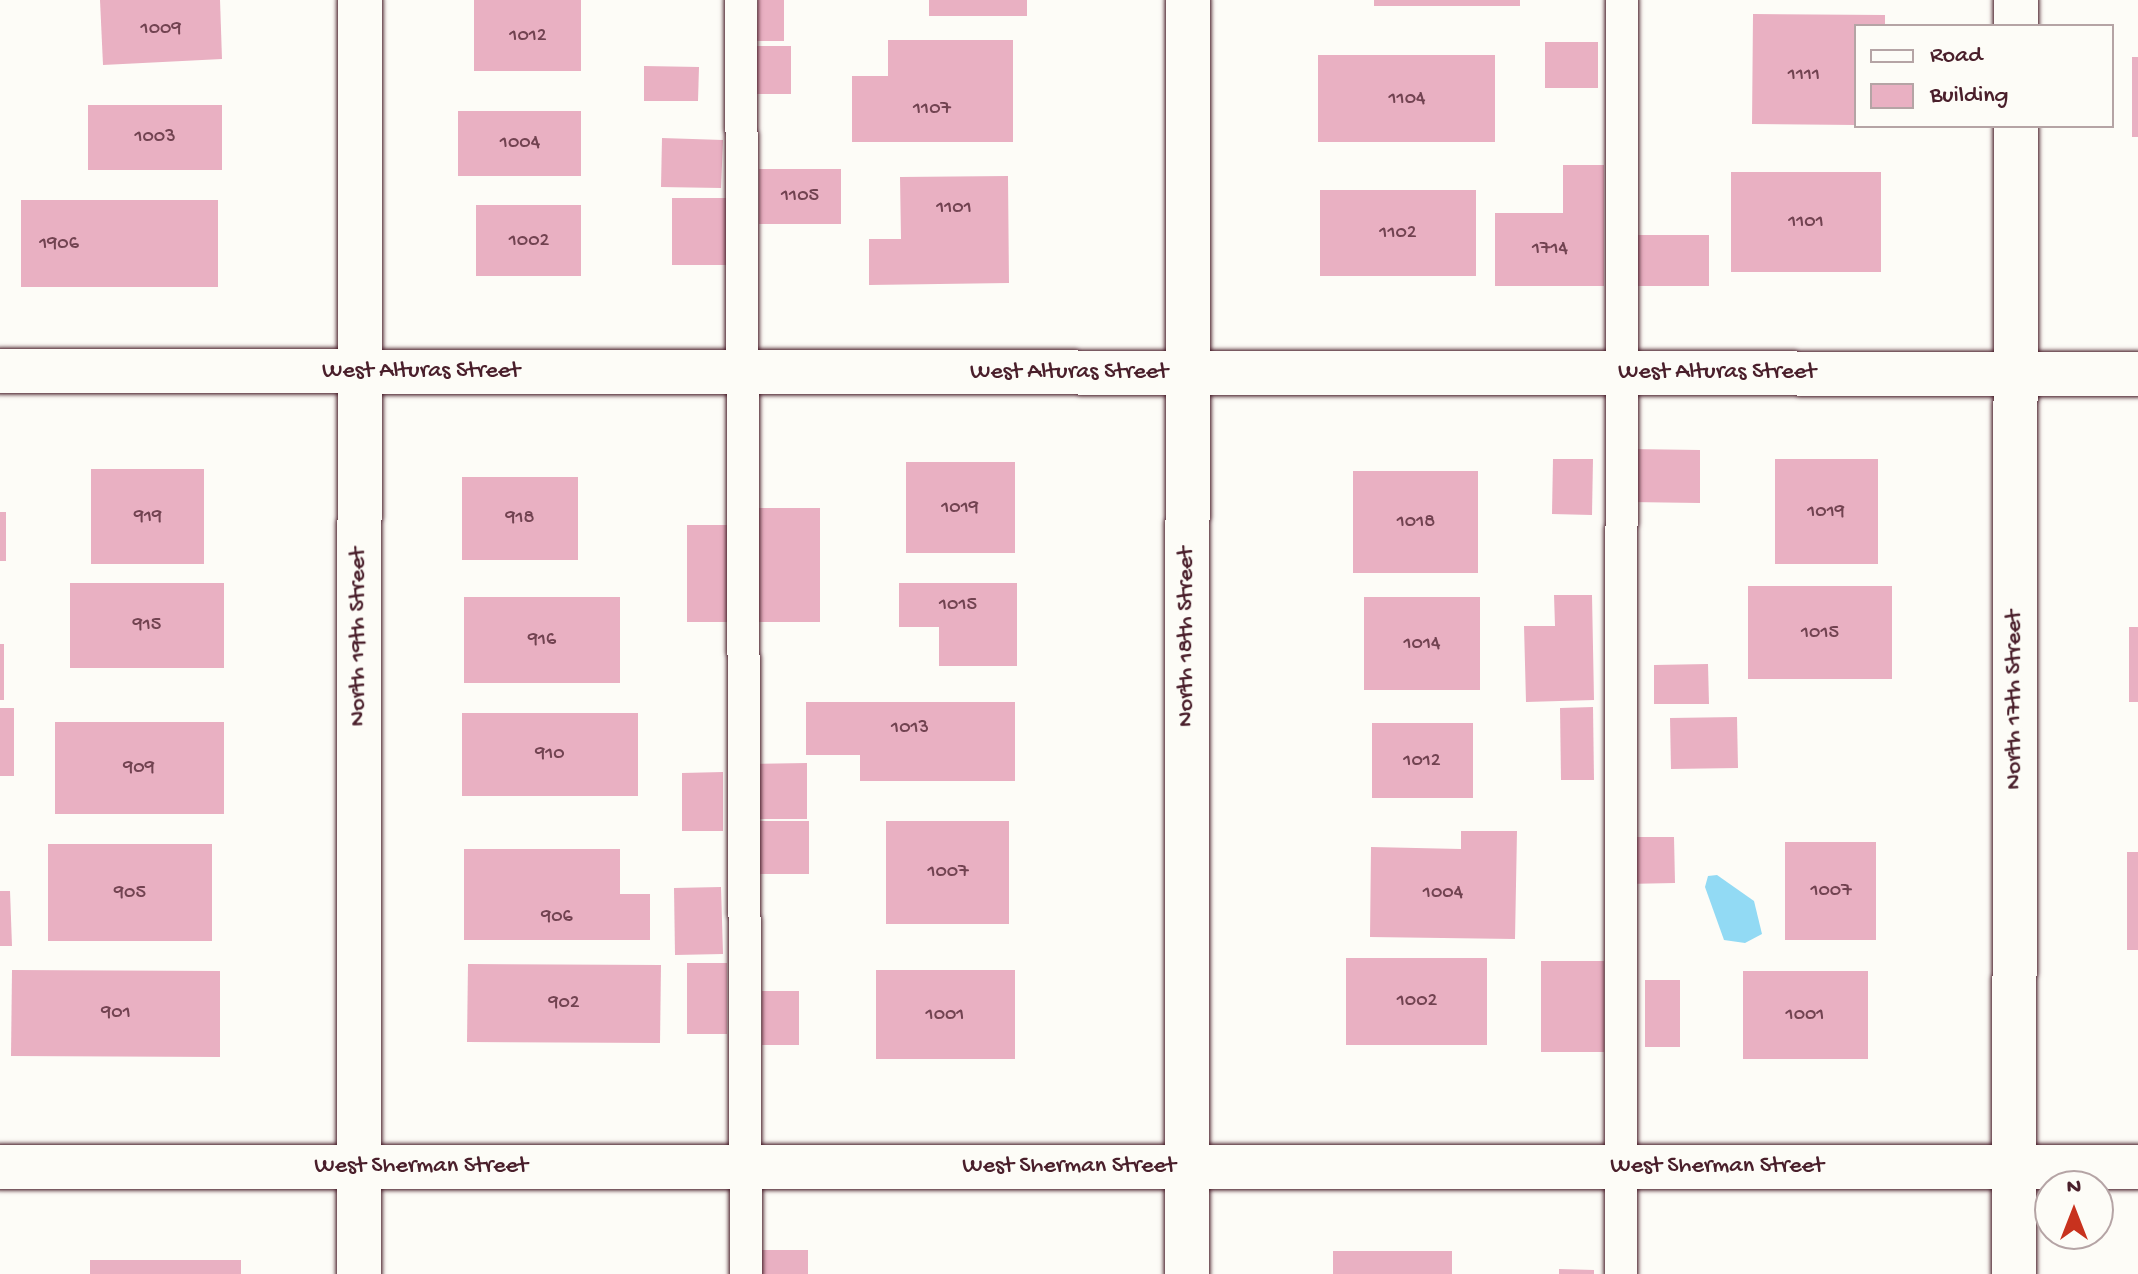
<!DOCTYPE html>
<html>
<head>
<meta charset="utf-8">
<style>
  body { margin:0 }
  #map { position:relative; width:2138px; height:1274px; overflow:hidden; background:#fdfcf7; font-family:"Gochi Hand",sans-serif }
  div>[style] { position:absolute }
  [style*='--x'] { left:calc(var(--x)*1px); top:calc(var(--y)*1px); width:calc(var(--w)*1px); rotate:calc(var(--a)*1deg) }
  .water>* { inset:0; background:#92daf4 }
  .building>* { inset:0; background:#e9b0c2 }
  .roads { filter:drop-shadow(0 0 2px #4a1f2b) drop-shadow(0 0 2px #4a1f2b) }
  .service>* { height:32px; margin:-16px; padding:0 16px; transform-origin:16px; border-radius:16px; background:#fdfcf7 }
  .minor>* { height:44px; margin:-22px; padding:0 22px; transform-origin:22px; border-radius:22px; background:#fdfcf7 }
  span { translate:-50% -50%; white-space:nowrap; text-align:center; line-height:1.15; -webkit-text-stroke:7px #fdfcf7; paint-order:stroke }
  .number-label { font-size:20px; color:#724351 }
  .number-label span { -webkit-text-stroke-width:0 }
  .street-label { font-size:24px; color:#4a1f2b }
  .legend { position:absolute; left:1854px; top:24px; width:260px; height:104px; box-sizing:border-box; background:#fdfcf7; border:2px solid #b5a4a5; margin:0; padding:10px 14px; list-style:none; font-size:24px; color:#4a1f2b }
  .legend li { display:flex; align-items:center; gap:16px; height:40px }
  .legend b { width:40px; border:2px solid #b5a4a5 }
  .north { position:absolute; left:2034px; top:1170px; width:80px; height:80px; box-sizing:border-box; background:#fdfcf7; border:2px solid #b5a4a5; border-radius:50%; rotate:0deg; font-size:22px; font-weight:700; line-height:32px; text-align:center; color:#4a1f2b }
  .north::after { content:''; display:block; margin:auto; width:28px; height:36px; background:#c8321e; clip-path:polygon(50% 0,100% 100%,50% 72%,0 100%) }
</style>
</head>
<body>
<div id="map">
  <div class="water">
    <i style="clip-path:polygon(1717px 875px,1754px 901px,1762px 934px,1745px 943px,1724px 940px,1705px 887px,1708px 876px)"></i>
  </div>
  <div class="building">
    <i style="clip-path:polygon(100px 0,220px 0,222px 59px,103px 65px)"></i>
    <i style="clip-path:polygon(474px 0,581px 0,581px 71px,474px 71px)"></i>
    <i style="clip-path:polygon(758px 0,784px 0,784px 41px,757px 41px)"></i>
    <i style="clip-path:polygon(929px 0,1027px 0,1027px 16px,929px 16px)"></i>
    <i style="clip-path:polygon(1374px 0,1520px 0,1520px 6px,1374px 6px)"></i>
    <i style="clip-path:polygon(1753px 14px,1885px 15px,1885px 26px,1856px 26px,1856px 125px,1752px 124px)"></i>
    <i style="clip-path:polygon(888px 40px,1013px 40px,1013px 142px,852px 142px,852px 76px,888px 76px)"></i>
    <i style="clip-path:polygon(1545px 42px,1598px 42px,1598px 88px,1545px 88px)"></i>
    <i style="clip-path:polygon(756px 46px,791px 46px,791px 94px,756px 94px)"></i>
    <i style="clip-path:polygon(1318px 55px,1495px 55px,1495px 142px,1318px 142px)"></i>
    <i style="clip-path:polygon(2132px 57px,2138px 57px,2138px 137px,2132px 137px)"></i>
    <i style="clip-path:polygon(644px 66px,699px 67px,698px 101px,644px 101px)"></i>
    <i style="clip-path:polygon(88px 105px,222px 105px,222px 170px,88px 170px)"></i>
    <i style="clip-path:polygon(458px 111px,581px 111px,581px 176px,458px 176px)"></i>
    <i style="clip-path:polygon(662px 138px,723px 140px,721px 188px,661px 187px)"></i>
    <i style="clip-path:polygon(1563px 165px,1604px 165px,1604px 286px,1495px 286px,1495px 213px,1563px 213px)"></i>
    <i style="clip-path:polygon(759px 169px,841px 169px,841px 224px,759px 224px)"></i>
    <i style="clip-path:polygon(1731px 172px,1881px 172px,1881px 272px,1731px 272px)"></i>
    <i style="clip-path:polygon(1008px 176px,1009px 283px,869px 285px,869px 239px,901px 239px,900px 177px)"></i>
    <i style="clip-path:polygon(1320px 190px,1476px 190px,1476px 276px,1320px 276px)"></i>
    <i style="clip-path:polygon(672px 198px,727px 198px,727px 265px,672px 265px)"></i>
    <i style="clip-path:polygon(21px 200px,218px 200px,218px 287px,21px 287px)"></i>
    <i style="clip-path:polygon(476px 205px,581px 205px,581px 276px,476px 276px)"></i>
    <i style="clip-path:polygon(1636px 235px,1709px 235px,1709px 286px,1636px 286px)"></i>
    <i style="clip-path:polygon(1630px 449px,1700px 450px,1700px 503px,1629px 502px)"></i>
    <i style="clip-path:polygon(1553px 459px,1593px 459px,1592px 515px,1552px 514px)"></i>
    <i style="clip-path:polygon(1775px 459px,1878px 459px,1878px 564px,1775px 564px)"></i>
    <i style="clip-path:polygon(906px 462px,1015px 462px,1015px 553px,906px 553px)"></i>
    <i style="clip-path:polygon(91px 469px,204px 469px,204px 564px,91px 564px)"></i>
    <i style="clip-path:polygon(1353px 471px,1478px 471px,1478px 573px,1353px 573px)"></i>
    <i style="clip-path:polygon(462px 477px,578px 477px,578px 560px,462px 560px)"></i>
    <i style="clip-path:polygon(757px 508px,820px 508px,820px 622px,757px 622px)"></i>
    <i style="clip-path:polygon(0 512px,6px 512px,6px 561px,0 561px)"></i>
    <i style="clip-path:polygon(687px 525px,731px 525px,731px 622px,687px 622px)"></i>
    <i style="clip-path:polygon(70px 583px,224px 583px,224px 668px,70px 668px)"></i>
    <i style="clip-path:polygon(899px 583px,1017px 583px,1017px 666px,939px 666px,939px 627px,899px 627px)"></i>
    <i style="clip-path:polygon(1748px 586px,1892px 586px,1892px 679px,1748px 679px)"></i>
    <i style="clip-path:polygon(1554px 595px,1592px 595px,1594px 700px,1526px 702px,1524px 626px,1555px 626px)"></i>
    <i style="clip-path:polygon(464px 597px,620px 597px,620px 683px,464px 683px)"></i>
    <i style="clip-path:polygon(1364px 597px,1480px 597px,1480px 690px,1364px 690px)"></i>
    <i style="clip-path:polygon(2129px 627px,2138px 627px,2138px 702px,2129px 702px)"></i>
    <i style="clip-path:polygon(0 644px,4px 644px,4px 700px,0 700px)"></i>
    <i style="clip-path:polygon(1708px 664px,1709px 704px,1654px 704px,1654px 665px)"></i>
    <i style="clip-path:polygon(806px 702px,1015px 702px,1015px 781px,860px 781px,860px 755px,806px 755px)"></i>
    <i style="clip-path:polygon(1593px 707px,1594px 780px,1561px 780px,1560px 708px)"></i>
    <i style="clip-path:polygon(0 708px,14px 708px,14px 776px,0 776px)"></i>
    <i style="clip-path:polygon(462px 713px,638px 713px,638px 796px,462px 796px)"></i>
    <i style="clip-path:polygon(1737px 717px,1738px 768px,1671px 769px,1670px 718px)"></i>
    <i style="clip-path:polygon(55px 722px,224px 722px,224px 814px,55px 814px)"></i>
    <i style="clip-path:polygon(1372px 723px,1473px 723px,1473px 798px,1372px 798px)"></i>
    <i style="clip-path:polygon(807px 763px,807px 819px,752px 819px,752px 764px)"></i>
    <i style="clip-path:polygon(723px 772px,723px 831px,682px 831px,682px 773px)"></i>
    <i style="clip-path:polygon(754px 821px,809px 821px,809px 874px,754px 874px)"></i>
    <i style="clip-path:polygon(886px 821px,1009px 821px,1009px 924px,886px 924px)"></i>
    <i style="clip-path:polygon(1461px 831px,1517px 831px,1515px 939px,1370px 937px,1371px 847px,1461px 849px)"></i>
    <i style="clip-path:polygon(1625px 837px,1674px 837px,1675px 883px,1626px 884px)"></i>
    <i style="clip-path:polygon(1785px 842px,1876px 842px,1876px 940px,1785px 940px)"></i>
    <i style="clip-path:polygon(48px 844px,212px 844px,212px 941px,48px 941px)"></i>
    <i style="clip-path:polygon(464px 849px,620px 849px,620px 894px,650px 894px,650px 940px,464px 940px)"></i>
    <i style="clip-path:polygon(2127px 852px,2138px 852px,2138px 950px,2127px 950px)"></i>
    <i style="clip-path:polygon(721px 887px,723px 954px,675px 955px,674px 888px)"></i>
    <i style="clip-path:polygon(0 891px,10px 891px,12px 946px,0 946px)"></i>
    <i style="clip-path:polygon(1346px 958px,1487px 958px,1487px 1045px,1346px 1045px)"></i>
    <i style="clip-path:polygon(1541px 961px,1604px 961px,1604px 1052px,1541px 1052px)"></i>
    <i style="clip-path:polygon(687px 963px,727px 963px,727px 1034px,687px 1034px)"></i>
    <i style="clip-path:polygon(468px 964px,661px 965px,660px 1043px,467px 1042px)"></i>
    <i style="clip-path:polygon(12px 970px,220px 971px,220px 1057px,11px 1056px)"></i>
    <i style="clip-path:polygon(876px 970px,1015px 970px,1015px 1059px,876px 1059px)"></i>
    <i style="clip-path:polygon(1743px 971px,1868px 971px,1868px 1059px,1743px 1059px)"></i>
    <i style="clip-path:polygon(1645px 980px,1680px 980px,1680px 1047px,1645px 1047px)"></i>
    <i style="clip-path:polygon(762px 991px,799px 991px,799px 1045px,762px 1045px)"></i>
    <i style="clip-path:polygon(754px 1250px,808px 1250px,808px 1274px,754px 1274px)"></i>
    <i style="clip-path:polygon(1333px 1251px,1452px 1251px,1452px 1274px,1333px 1274px)"></i>
    <i style="clip-path:polygon(90px 1260px,241px 1260px,241px 1274px,90px 1274px)"></i>
    <i style="clip-path:polygon(1559px 1269px,1594px 1270px,1594px 1274px,1559px 1274px)"></i>
  </div>
  <div class="roads">
    <div class="service">
      <i style="--x:741;--y:0;--w:1274;--a:89.78"></i>
      <i style="--x:1621;--y:1274;--w:1274;--a:-89.96"></i>
    </div>
    <div class="minor">
      <i style="--x:2016;--y:26;--w:26;--a:-90"></i>
      <i style="--x:0;--y:371;--w:2138;--a:0.08"></i>
      <i style="--x:0;--y:1167;--w:2138;--a:0"></i>
      <i style="--x:359;--y:1274;--w:1274;--a:-89.96"></i>
      <i style="--x:1187;--y:1274;--w:1274;--a:-89.96"></i>
      <i style="--x:2014;--y:1274;--w:1148;--a:-89.9"></i>
    </div>
  </div>
  <div class="number-label">
    <span style="left:161px;top:29px">1009</span>
    <span style="left:528px;top:36px">1012</span>
    <span style="left:1804px;top:75px">1111</span>
    <span style="left:1407px;top:99px">1104</span>
    <span style="left:932px;top:109px">1107</span>
    <span style="left:155px;top:137px">1003</span>
    <span style="left:520px;top:143px">1004</span>
    <span style="left:800px;top:196px">1105</span>
    <span style="left:954px;top:208px">1101</span>
    <span style="left:1806px;top:222px">1101</span>
    <span style="left:1398px;top:233px">1102</span>
    <span style="left:529px;top:241px">1002</span>
    <span style="left:59px;top:244px">1906</span>
    <span style="left:1550px;top:249px">1714</span>
    <span style="left:960px;top:508px">1019</span>
    <span style="left:1826px;top:512px">1019</span>
    <span style="left:148px;top:517px">919</span>
    <span style="left:520px;top:518px">918</span>
    <span style="left:1416px;top:522px">1018</span>
    <span style="left:958px;top:605px">1015</span>
    <span style="left:147px;top:625px">915</span>
    <span style="left:1820px;top:633px">1015</span>
    <span style="left:542px;top:640px">916</span>
    <span style="left:1422px;top:644px">1014</span>
    <span style="left:910px;top:728px">1013</span>
    <span style="left:550px;top:754px">910</span>
    <span style="left:1422px;top:761px">1012</span>
    <span style="left:139px;top:768px">909</span>
    <span style="left:948px;top:872px">1007</span>
    <span style="left:1831px;top:891px">1007</span>
    <span style="left:130px;top:893px">905</span>
    <span style="left:1443px;top:893px">1004</span>
    <span style="left:557px;top:917px">906</span>
    <span style="left:1417px;top:1001px">1002</span>
    <span style="left:564px;top:1003px">902</span>
    <span style="left:116px;top:1013px">901</span>
    <span style="left:945px;top:1015px">1001</span>
    <span style="left:1805px;top:1015px">1001</span>
  </div>
  <div class="street-label">
    <span style="left:421px;top:372px">West Alturas Street</span>
    <span style="left:1069px;top:373px">West Alturas Street</span>
    <span style="left:1717px;top:373px">West Alturas Street</span>
    <span style="left:359px;top:637px;rotate:-90deg">North 19th Street</span>
    <span style="left:1187px;top:637px;rotate:-90deg">North 18th Street</span>
    <span style="left:2015px;top:700px;rotate:-90deg">North 17th Street</span>
    <span style="left:421px;top:1167px">West Sherman Street</span>
    <span style="left:1069px;top:1167px">West Sherman Street</span>
    <span style="left:1717px;top:1167px">West Sherman Street</span>
  </div>
  <ul class="legend">
  <li><b style="height:10px;background:#fdfcf7"></b>Road</li>
  <li><b style="height:22px;background:#e9b0c2"></b>Building</li>
  </ul>
  <div class="north">N</div>
</div>
</body>
</html>
